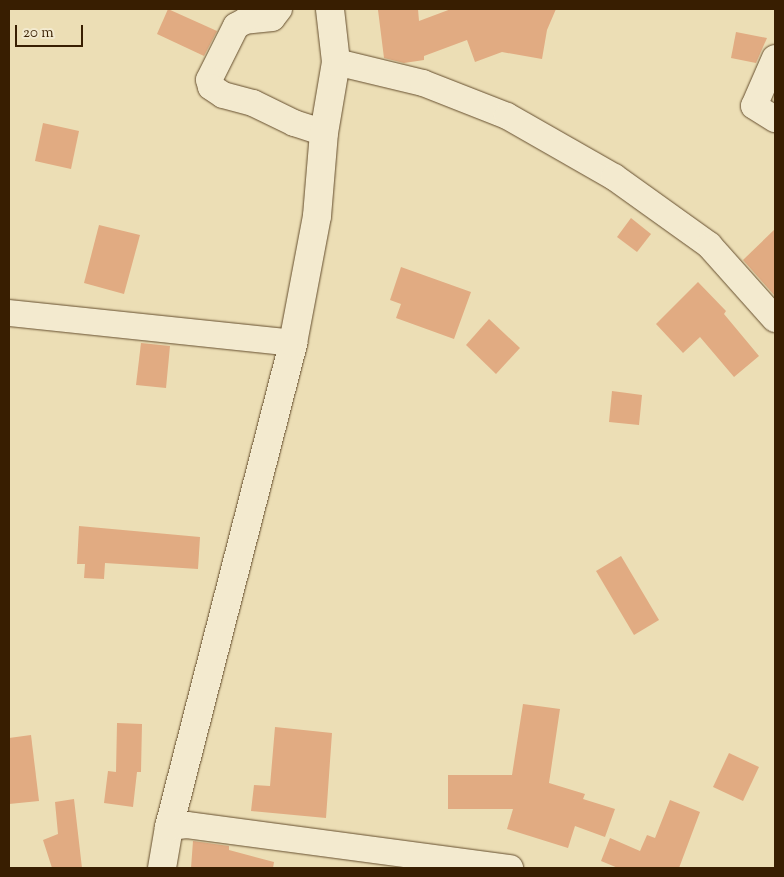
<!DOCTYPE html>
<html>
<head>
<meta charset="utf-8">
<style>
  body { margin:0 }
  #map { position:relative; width:784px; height:877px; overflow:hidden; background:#ecdeb5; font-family:"Sorts Mill Goudy",serif }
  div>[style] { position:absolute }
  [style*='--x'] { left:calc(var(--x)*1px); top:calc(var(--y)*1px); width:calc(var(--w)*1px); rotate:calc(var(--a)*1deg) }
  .building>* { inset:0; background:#e1ab82 }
  .roads { filter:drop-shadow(0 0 1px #654e2e) drop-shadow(0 0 1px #654e2e) }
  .street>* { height:26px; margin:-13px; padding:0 13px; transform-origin:13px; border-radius:13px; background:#f3eacf }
  .secondary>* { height:28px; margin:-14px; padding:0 14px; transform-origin:14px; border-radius:14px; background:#f3eacf }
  span { translate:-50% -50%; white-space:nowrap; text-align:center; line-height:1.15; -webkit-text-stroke:5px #f3eacf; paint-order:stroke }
  .frame { position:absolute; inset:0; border:10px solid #381e01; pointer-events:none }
  .scale { position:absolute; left:15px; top:25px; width:68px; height:22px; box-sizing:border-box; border:2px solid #381e01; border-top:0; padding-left:6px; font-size:15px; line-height:18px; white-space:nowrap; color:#381e01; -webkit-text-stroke:4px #f3eacf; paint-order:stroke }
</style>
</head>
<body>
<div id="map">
  <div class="building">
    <i style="clip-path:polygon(168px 9px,217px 31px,204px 56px,157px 34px)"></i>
    <i style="clip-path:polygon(418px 9px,419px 21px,451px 9px,556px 9px,547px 30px,542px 59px,502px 52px,475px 62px,467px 40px,424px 56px,424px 60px,404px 63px,384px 58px,378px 10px)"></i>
    <i style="clip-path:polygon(736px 32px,767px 38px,756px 63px,731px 58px)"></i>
    <i style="clip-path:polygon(43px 123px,79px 131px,71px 169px,35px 161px)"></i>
    <i style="clip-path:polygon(631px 218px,651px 234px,637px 252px,617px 237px)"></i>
    <i style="clip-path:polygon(99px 225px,140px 235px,124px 294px,84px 283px)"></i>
    <i style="clip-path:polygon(775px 229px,775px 296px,743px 260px)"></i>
    <i style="clip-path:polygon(401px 267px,471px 292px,454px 339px,396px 318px,401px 304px,390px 300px)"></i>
    <i style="clip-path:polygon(698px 282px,726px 311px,724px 314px,759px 356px,734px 377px,700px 337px,683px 353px,656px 324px)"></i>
    <i style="clip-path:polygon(489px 319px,520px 348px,496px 374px,466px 345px)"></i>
    <i style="clip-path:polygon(141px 343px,170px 346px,166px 388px,136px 385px)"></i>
    <i style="clip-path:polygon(612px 391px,642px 395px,639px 425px,609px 422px)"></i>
    <i style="clip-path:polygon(79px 526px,200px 537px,198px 569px,105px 563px,104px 579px,84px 578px,85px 564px,77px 564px)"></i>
    <i style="clip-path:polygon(621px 556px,659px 620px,634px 635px,596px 571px)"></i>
    <i style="clip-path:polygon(523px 704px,560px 709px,549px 783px,585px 794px,583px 799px,615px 809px,605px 837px,575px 826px,568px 848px,507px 829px,513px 809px,448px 809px,448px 775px,512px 775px)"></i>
    <i style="clip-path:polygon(117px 723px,142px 724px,141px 772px,137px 772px,133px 807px,104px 803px,108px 771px,116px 772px)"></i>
    <i style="clip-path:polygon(275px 727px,332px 733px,326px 818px,251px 811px,254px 785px,270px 786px)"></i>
    <i style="clip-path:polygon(31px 735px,39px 801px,9px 804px,9px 738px)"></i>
    <i style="clip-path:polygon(729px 753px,759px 767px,743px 801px,713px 787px)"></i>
    <i style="clip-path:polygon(74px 799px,82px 868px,52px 868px,43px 840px,58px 834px,55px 802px)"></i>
    <i style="clip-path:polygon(670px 800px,700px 812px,679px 868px,618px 868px,601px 861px,610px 838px,640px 851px,647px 835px,655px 838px)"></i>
    <i style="clip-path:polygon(193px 841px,229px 846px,229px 850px,274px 862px,273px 868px,191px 868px)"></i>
  </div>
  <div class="roads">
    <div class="street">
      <i style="--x:279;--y:9;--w:11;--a:128"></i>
      <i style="--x:272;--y:18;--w:27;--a:174"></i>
      <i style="--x:245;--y:21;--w:10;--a:151"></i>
      <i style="--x:236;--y:26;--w:60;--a:116.6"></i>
      <i style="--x:209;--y:80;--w:7;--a:74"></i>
      <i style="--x:211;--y:87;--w:14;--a:34"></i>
      <i style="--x:223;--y:95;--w:31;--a:15"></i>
      <i style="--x:253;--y:103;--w:46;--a:26"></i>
      <i style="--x:294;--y:123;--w:32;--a:18"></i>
      <i style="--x:775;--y:58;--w:52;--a:113.6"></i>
      <i style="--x:754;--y:106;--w:25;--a:32"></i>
      <i style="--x:336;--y:62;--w:89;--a:13.6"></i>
      <i style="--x:423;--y:83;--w:90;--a:21.4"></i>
      <i style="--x:507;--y:116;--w:123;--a:29.7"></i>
      <i style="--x:614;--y:177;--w:117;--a:35.6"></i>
      <i style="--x:709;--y:245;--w:99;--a:48.3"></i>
      <i style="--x:9;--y:313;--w:286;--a:6"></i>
      <i style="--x:169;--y:827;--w:18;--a:-6"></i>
      <i style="--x:187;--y:825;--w:326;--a:7.6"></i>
    </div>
    <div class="secondary">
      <i style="--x:162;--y:868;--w:42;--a:-80.3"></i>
      <i style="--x:169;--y:827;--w:500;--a:-75.6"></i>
      <i style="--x:293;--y:343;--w:129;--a:-79.3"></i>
      <i style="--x:317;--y:216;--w:83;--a:-85.2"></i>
      <i style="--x:324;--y:133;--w:72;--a:-80.4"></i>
      <i style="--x:336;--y:62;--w:53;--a:-96.5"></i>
    </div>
  </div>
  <div class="frame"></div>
  <div class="scale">20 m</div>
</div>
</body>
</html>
